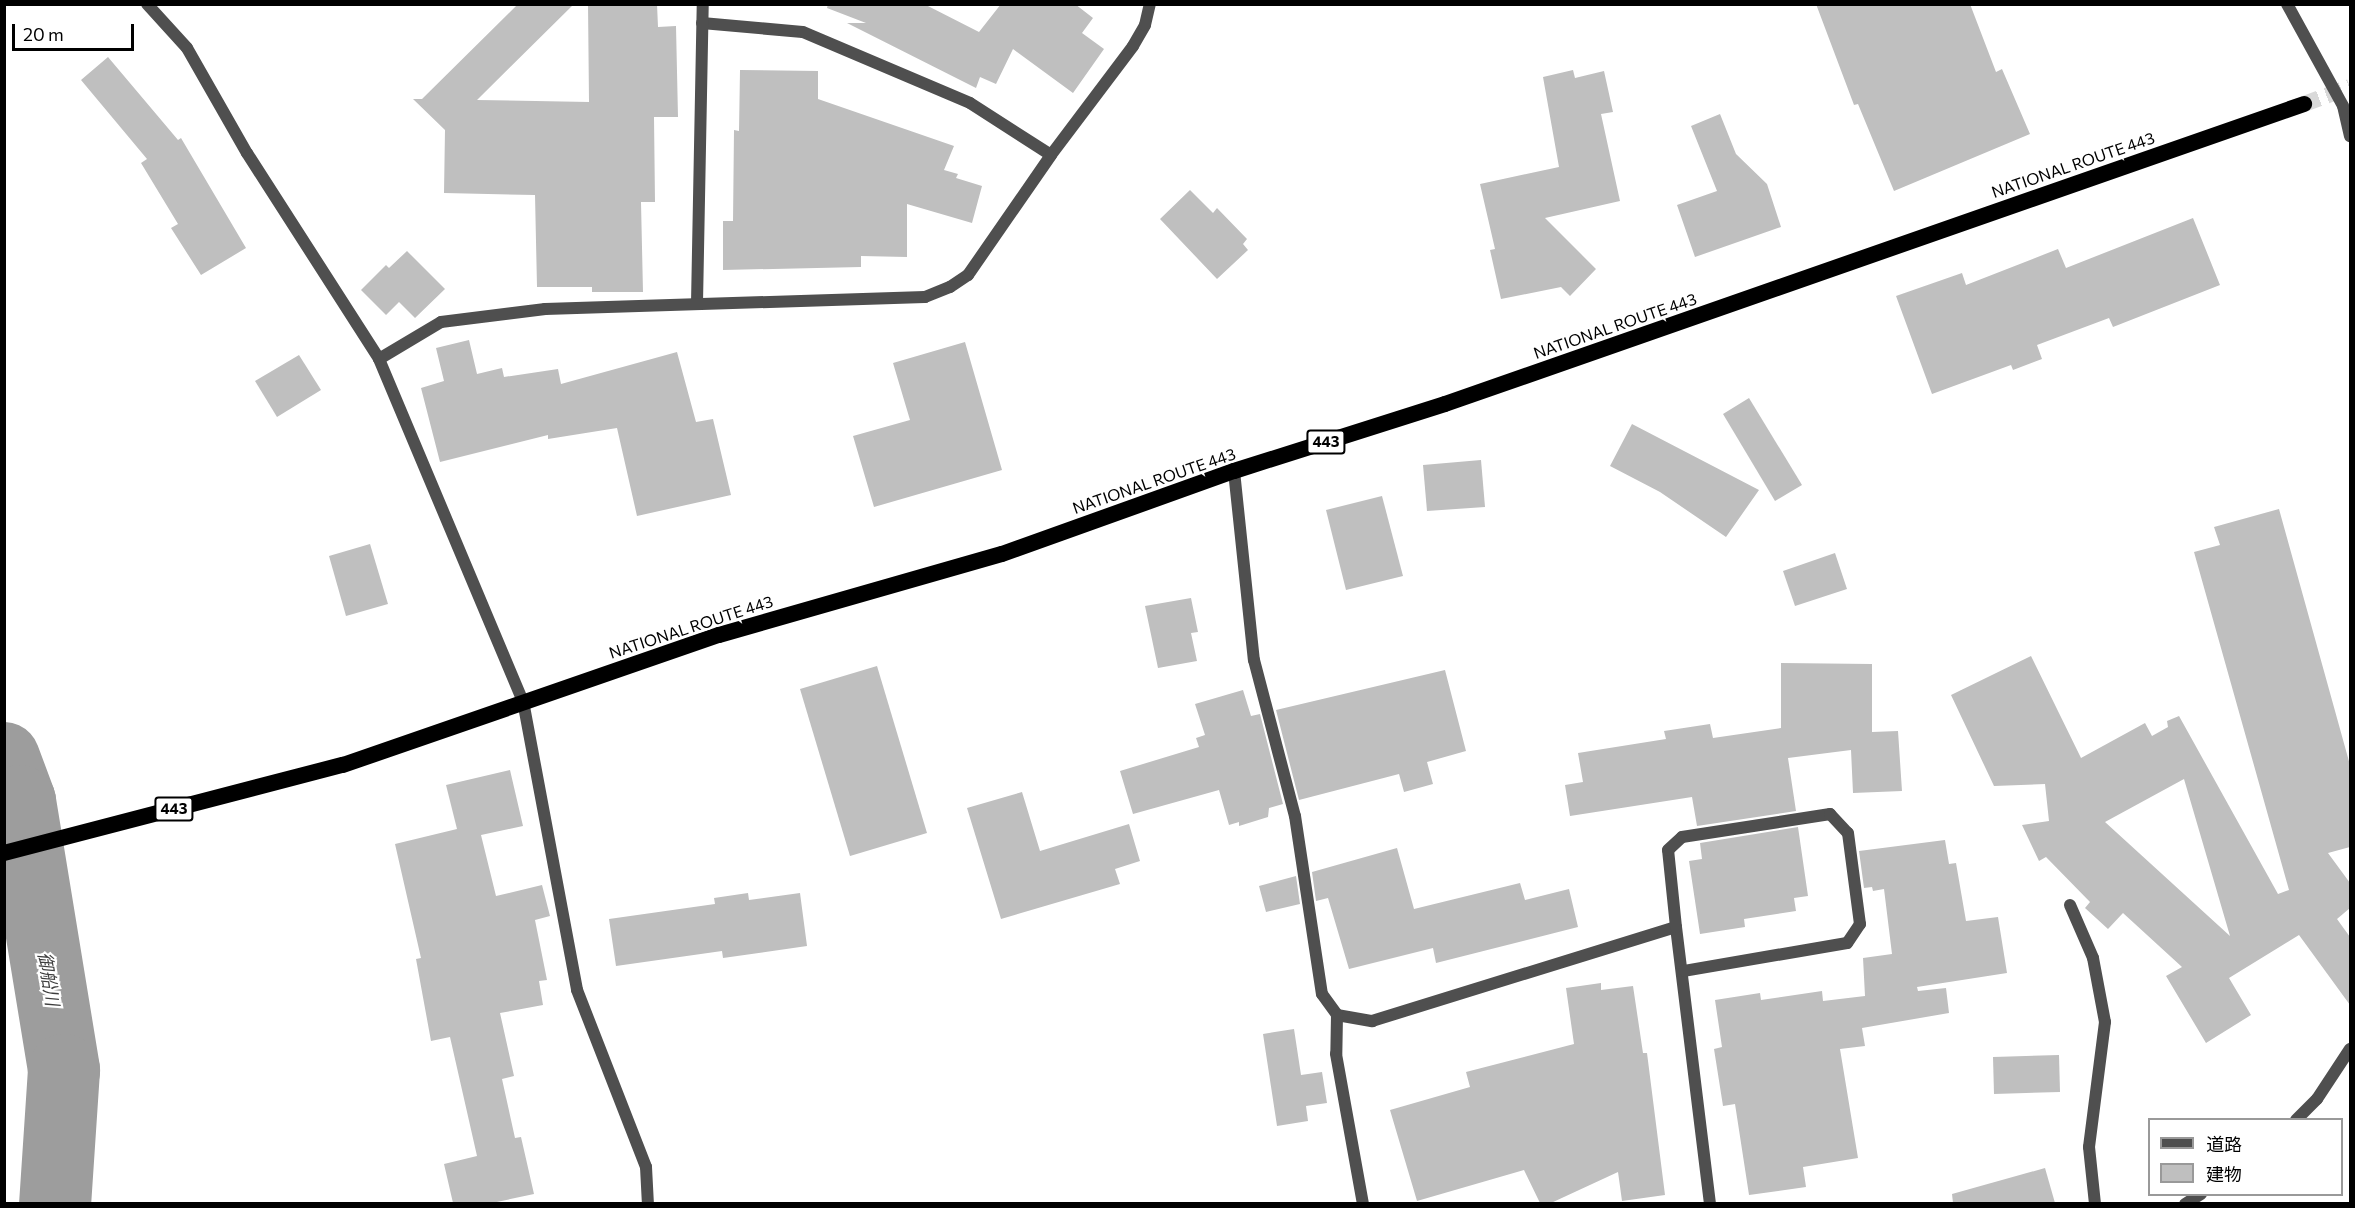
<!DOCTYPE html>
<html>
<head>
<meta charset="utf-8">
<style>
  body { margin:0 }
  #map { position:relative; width:2355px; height:1208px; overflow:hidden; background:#fff; font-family:Commissioner,"Noto Sans JP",sans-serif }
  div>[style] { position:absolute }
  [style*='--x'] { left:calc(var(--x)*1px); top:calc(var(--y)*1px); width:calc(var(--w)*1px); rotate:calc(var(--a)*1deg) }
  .river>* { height:72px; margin:-36px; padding:0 36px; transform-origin:36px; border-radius:36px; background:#9d9d9d }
  .building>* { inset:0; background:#bfbfbf }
  .trunk-tunnel>* { height:16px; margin-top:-8px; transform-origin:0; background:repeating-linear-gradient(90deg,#d9d9d9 0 16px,transparent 0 24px) }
  .minor>* { height:12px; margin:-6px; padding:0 6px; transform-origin:6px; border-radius:6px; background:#4f4f4f }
  .trunk>* { height:16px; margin:-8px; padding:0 8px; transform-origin:8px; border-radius:8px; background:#000 }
  span { translate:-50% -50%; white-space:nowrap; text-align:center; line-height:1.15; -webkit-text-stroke:4.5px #fff; paint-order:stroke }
  .shield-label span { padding:2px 4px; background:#fff; border:2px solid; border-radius:4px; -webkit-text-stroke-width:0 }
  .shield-label { font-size:15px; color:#000; font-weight:700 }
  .street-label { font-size:16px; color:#000 }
  .water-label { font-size:18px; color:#3e3e3e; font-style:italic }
  .frame { position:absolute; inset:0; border:6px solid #000; pointer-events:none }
  .legend { position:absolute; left:2148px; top:1118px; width:195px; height:78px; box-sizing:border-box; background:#fff; border:2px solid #999; margin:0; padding:8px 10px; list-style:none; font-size:18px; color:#000 }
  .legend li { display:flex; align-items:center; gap:12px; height:30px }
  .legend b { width:30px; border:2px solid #999 }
  .scale { position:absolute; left:12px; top:24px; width:122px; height:27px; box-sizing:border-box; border:3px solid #000; border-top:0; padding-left:8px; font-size:18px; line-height:21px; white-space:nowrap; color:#000; -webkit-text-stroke:4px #fff; paint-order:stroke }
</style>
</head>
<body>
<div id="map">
  <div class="river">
    <i style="--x:4;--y:758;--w:46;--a:69.6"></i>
    <i style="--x:20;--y:801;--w:273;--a:80.7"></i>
    <i style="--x:64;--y:1070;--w:134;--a:93.8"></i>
  </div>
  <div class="building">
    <i style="clip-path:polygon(518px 4px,574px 4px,477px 100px,589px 102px,588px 4px,657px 4px,658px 27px,676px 26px,678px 117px,654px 117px,655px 202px,641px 202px,643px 292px,592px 292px,592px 287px,537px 287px,535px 195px,444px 193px,445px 130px,413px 99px,422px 99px)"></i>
    <i style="clip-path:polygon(828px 4px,924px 4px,979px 32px,1001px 4px,1075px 4px,1093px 18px,1082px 33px,1104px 49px,1073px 93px,1013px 49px,996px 84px,980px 77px,976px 88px,847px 23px,866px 23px,827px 8px)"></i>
    <i style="clip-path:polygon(1816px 4px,1970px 4px,1996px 72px,2002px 69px,2030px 134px,1894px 191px,1858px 104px,1854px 105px)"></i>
    <i style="clip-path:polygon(108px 57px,178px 140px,181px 138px,246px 248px,201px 275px,171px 228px,178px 224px,141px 163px,147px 159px,81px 80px)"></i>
    <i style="clip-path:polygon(740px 70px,818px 71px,818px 99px,954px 146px,944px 170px,958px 174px,956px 178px,982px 186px,972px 223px,907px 204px,907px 257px,861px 256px,861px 267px,723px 270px,723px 221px,733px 221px,734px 130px,739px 131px)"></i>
    <i style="clip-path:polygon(1573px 70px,1575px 78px,1604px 71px,1613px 112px,1601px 114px,1620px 201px,1545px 218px,1596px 269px,1570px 296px,1561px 287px,1501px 299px,1490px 250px,1495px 249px,1480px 184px,1559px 167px,1543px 77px)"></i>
    <i style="clip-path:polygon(1720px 114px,1736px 154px,1767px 184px,1781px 227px,1695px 257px,1677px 205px,1717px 191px,1691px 126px)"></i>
    <i style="clip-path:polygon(1190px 190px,1213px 213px,1217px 208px,1247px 239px,1243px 244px,1248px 250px,1217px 279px,1160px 219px)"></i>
    <i style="clip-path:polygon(2193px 218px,2220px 285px,2113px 327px,2109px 318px,2037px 345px,2042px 359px,2013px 370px,2011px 365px,1932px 394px,1896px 296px,1962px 273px,1966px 285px,2058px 249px,2066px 268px)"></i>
    <i style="clip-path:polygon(407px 251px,445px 289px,415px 318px,399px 302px,386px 315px,361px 290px,386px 265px,389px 268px)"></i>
    <i style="clip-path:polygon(469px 340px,477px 374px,502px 368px,504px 377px,558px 369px,561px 384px,677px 352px,696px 422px,713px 419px,731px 495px,637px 516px,617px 428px,548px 439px,548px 435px,440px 462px,421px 388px,444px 381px,436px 348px)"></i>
    <i style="clip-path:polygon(965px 342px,1002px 470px,874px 507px,853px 436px,910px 420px,893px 363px)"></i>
    <i style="clip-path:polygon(299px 355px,321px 390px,277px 417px,255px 381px)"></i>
    <i style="clip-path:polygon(1749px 398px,1802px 485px,1775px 501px,1723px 414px)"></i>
    <i style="clip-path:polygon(1632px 424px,1759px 490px,1726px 537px,1660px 492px,1610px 466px)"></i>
    <i style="clip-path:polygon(1481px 460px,1485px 507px,1427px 511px,1423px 465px)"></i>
    <i style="clip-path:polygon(1382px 496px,1403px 576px,1346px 590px,1326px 510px)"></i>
    <i style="clip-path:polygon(evenodd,2279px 509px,2350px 765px,2350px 847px,2328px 853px,2350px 883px,2350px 908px,2337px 919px,2350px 937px,2350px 1005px,2299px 935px,2229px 978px,2251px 1015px,2206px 1043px,2166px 976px,2182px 967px,2123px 913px,2108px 929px,2085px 908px,2090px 902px,2046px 857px,2039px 861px,2022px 825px,2049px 821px,2045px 784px,1994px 786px,1951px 695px,2031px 656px,2081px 758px,2145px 723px,2152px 736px,2168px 727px,2167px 721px,2179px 716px,2278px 894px,2289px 890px,2194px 552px,2220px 545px,2214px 527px,2279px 509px,2184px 779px,2230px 936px,2105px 822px,2184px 779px)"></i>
    <i style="clip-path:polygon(370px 544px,388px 604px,346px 616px,329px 556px)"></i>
    <i style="clip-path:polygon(1835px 553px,1847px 589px,1795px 606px,1783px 571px)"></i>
    <i style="clip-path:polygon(1191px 598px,1198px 632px,1191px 633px,1197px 661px,1158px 668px,1145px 606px)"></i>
    <i style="clip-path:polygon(1781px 663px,1872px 664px,1872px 732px,1898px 731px,1902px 791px,1853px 793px,1851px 750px,1788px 758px,1796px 811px,1697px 826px,1692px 797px,1570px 816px,1565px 785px,1583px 782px,1578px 753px,1666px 739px,1664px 731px,1710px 724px,1713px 738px,1781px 728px)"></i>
    <i style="clip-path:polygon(877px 666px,927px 833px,850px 856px,800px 689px)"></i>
    <i style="clip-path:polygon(1445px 670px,1466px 751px,1427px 762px,1433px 784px,1404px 792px,1399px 774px,1299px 800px,1276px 710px)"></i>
    <i style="clip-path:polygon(1243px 690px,1251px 716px,1260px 714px,1283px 804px,1269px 808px,1268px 817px,1239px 826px,1239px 822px,1229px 825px,1219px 790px,1133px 814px,1120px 771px,1199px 747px,1196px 738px,1205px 735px,1195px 704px)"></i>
    <i style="clip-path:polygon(510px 770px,523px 826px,481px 835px,496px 896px,542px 885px,550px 916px,535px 920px,547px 980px,539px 981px,543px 1005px,500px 1013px,514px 1076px,502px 1079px,515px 1138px,521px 1137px,534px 1194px,492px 1203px,453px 1203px,444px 1164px,477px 1156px,450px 1037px,431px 1041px,416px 959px,421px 958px,395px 844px,457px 829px,446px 785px)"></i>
    <i style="clip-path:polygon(1022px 792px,1040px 851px,1129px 824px,1140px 861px,1115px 869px,1120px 884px,1001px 919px,967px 808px)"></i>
    <i style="clip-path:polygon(1798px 827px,1808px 896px,1794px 898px,1796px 911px,1744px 919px,1745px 927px,1700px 934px,1689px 861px,1702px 859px,1700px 843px)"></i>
    <i style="clip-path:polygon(1945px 840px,1949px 864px,1956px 863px,1966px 921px,1998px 917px,2007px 973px,1917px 987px,1918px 991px,1946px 988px,1949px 1013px,1862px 1028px,1865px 1046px,1840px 1049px,1858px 1158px,1803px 1167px,1806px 1187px,1749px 1195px,1735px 1104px,1723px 1106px,1714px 1049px,1722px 1047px,1715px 1000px,1760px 993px,1761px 1000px,1822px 991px,1823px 1001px,1865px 996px,1863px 958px,1892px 954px,1884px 889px,1873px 891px,1872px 887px,1864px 888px,1859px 851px)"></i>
    <i style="clip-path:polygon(1397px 848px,1414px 909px,1520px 883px,1525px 900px,1569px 889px,1578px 927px,1436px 963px,1433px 948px,1349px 969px,1328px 898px,1316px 901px,1312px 872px)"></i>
    <i style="clip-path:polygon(1296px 876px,1300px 904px,1266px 912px,1259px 886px)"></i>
    <i style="clip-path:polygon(748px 893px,749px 900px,800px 893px,807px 946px,723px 958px,722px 951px,616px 966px,609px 919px,715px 904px,714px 898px)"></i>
    <i style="clip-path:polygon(1601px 983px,1601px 990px,1633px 986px,1643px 1053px,1647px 1053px,1665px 1195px,1622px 1201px,1618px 1172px,1551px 1203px,1540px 1203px,1524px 1170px,1417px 1201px,1390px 1110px,1470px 1087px,1466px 1072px,1574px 1044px,1566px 988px)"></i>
    <i style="clip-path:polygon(1294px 1029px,1301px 1075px,1322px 1072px,1327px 1103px,1306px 1106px,1308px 1121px,1277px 1126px,1263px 1034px)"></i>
    <i style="clip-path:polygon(2059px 1055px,2060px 1092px,1994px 1094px,1993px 1057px)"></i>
    <i style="clip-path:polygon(2045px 1168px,2055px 1203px,1953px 1203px,1952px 1194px)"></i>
  </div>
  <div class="trunk-tunnel">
    <i style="--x:2304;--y:104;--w:49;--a:-20.3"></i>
  </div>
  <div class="minor">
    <i style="--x:147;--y:4;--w:59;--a:47.7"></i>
    <i style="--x:187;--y:48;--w:121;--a:60.3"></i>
    <i style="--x:247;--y:153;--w:245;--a:57.3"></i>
    <i style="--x:379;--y:359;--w:371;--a:67.2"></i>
    <i style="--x:523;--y:701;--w:294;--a:79.4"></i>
    <i style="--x:577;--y:990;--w:190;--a:68.7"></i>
    <i style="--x:646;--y:1167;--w:37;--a:87"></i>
    <i style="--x:2287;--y:4;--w:116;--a:61.2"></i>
    <i style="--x:2343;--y:106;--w:31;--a:77"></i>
    <i style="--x:702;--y:23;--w:101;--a:5.1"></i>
    <i style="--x:803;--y:32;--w:181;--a:23"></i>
    <i style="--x:970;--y:103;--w:96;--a:32.7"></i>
    <i style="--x:697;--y:303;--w:299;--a:-88.9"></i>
    <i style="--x:379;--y:359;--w:72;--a:-30.8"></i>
    <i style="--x:441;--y:322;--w:105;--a:-7.1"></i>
    <i style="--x:545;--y:309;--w:380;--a:-1.8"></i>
    <i style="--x:925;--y:297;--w:27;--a:-22"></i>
    <i style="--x:950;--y:287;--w:22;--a:-34"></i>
    <i style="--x:968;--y:275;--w:146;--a:-55.3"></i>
    <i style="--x:1051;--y:155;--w:136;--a:-53"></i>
    <i style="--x:1133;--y:46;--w:24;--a:-60"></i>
    <i style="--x:1145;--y:25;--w:22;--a:-77"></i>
    <i style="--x:1234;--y:471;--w:190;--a:84"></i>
    <i style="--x:1254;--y:660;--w:161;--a:75.3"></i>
    <i style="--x:1295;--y:816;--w:180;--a:81.4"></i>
    <i style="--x:1322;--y:994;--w:26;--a:54"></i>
    <i style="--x:1337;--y:1015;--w:36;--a:10"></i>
    <i style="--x:1372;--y:1021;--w:318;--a:-17.2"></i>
    <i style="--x:1676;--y:927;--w:279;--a:83"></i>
    <i style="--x:2070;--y:905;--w:58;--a:66.5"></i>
    <i style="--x:2093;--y:958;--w:65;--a:79.4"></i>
    <i style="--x:2105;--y:1022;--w:126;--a:97.3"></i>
    <i style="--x:2089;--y:1147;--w:57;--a:84"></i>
    <i style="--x:1676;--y:927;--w:77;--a:-95.9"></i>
    <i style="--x:1668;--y:850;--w:19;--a:-43"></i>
    <i style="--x:1682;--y:837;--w:150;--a:-8.8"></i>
    <i style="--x:1830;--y:814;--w:26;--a:47"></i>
    <i style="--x:1848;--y:833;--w:92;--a:82.5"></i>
    <i style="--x:1860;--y:924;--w:23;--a:124"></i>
    <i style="--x:1847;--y:943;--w:165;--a:170.3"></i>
    <i style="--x:1337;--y:1015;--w:39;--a:91"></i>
    <i style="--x:1336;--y:1054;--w:152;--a:79.8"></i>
    <i style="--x:2296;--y:1120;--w:30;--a:-45"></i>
    <i style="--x:2317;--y:1099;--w:60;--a:-56.6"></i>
    <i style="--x:2185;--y:1204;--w:19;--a:-32"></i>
  </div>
  <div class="trunk">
    <i style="--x:4;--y:853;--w:350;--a:-14.6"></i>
    <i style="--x:343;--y:765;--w:398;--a:-19.1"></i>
    <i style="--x:719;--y:635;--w:294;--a:-16"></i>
    <i style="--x:1002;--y:554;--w:246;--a:-19.7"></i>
    <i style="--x:1234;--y:471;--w:221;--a:-17.6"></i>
    <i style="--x:1445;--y:404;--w:910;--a:-19.25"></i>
  </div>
  <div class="shield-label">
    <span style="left:1326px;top:442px">443</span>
    <span style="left:174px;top:809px">443</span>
  </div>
  <div class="street-label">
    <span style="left:2073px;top:165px;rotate:-19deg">NATIONAL ROUTE 443</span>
    <span style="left:1615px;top:326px;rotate:-19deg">NATIONAL ROUTE 443</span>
    <span style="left:1154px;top:481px;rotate:-19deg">NATIONAL ROUTE 443</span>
    <span style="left:691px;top:627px;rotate:-18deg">NATIONAL ROUTE 443</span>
  </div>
  <div class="water-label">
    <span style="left:49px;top:979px;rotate:81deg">御船川</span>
  </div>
  <div class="frame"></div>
  <ul class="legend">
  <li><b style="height:8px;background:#4f4f4f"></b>道路</li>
  <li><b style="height:16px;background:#bfbfbf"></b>建物</li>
  </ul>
  <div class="scale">20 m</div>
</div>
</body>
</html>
